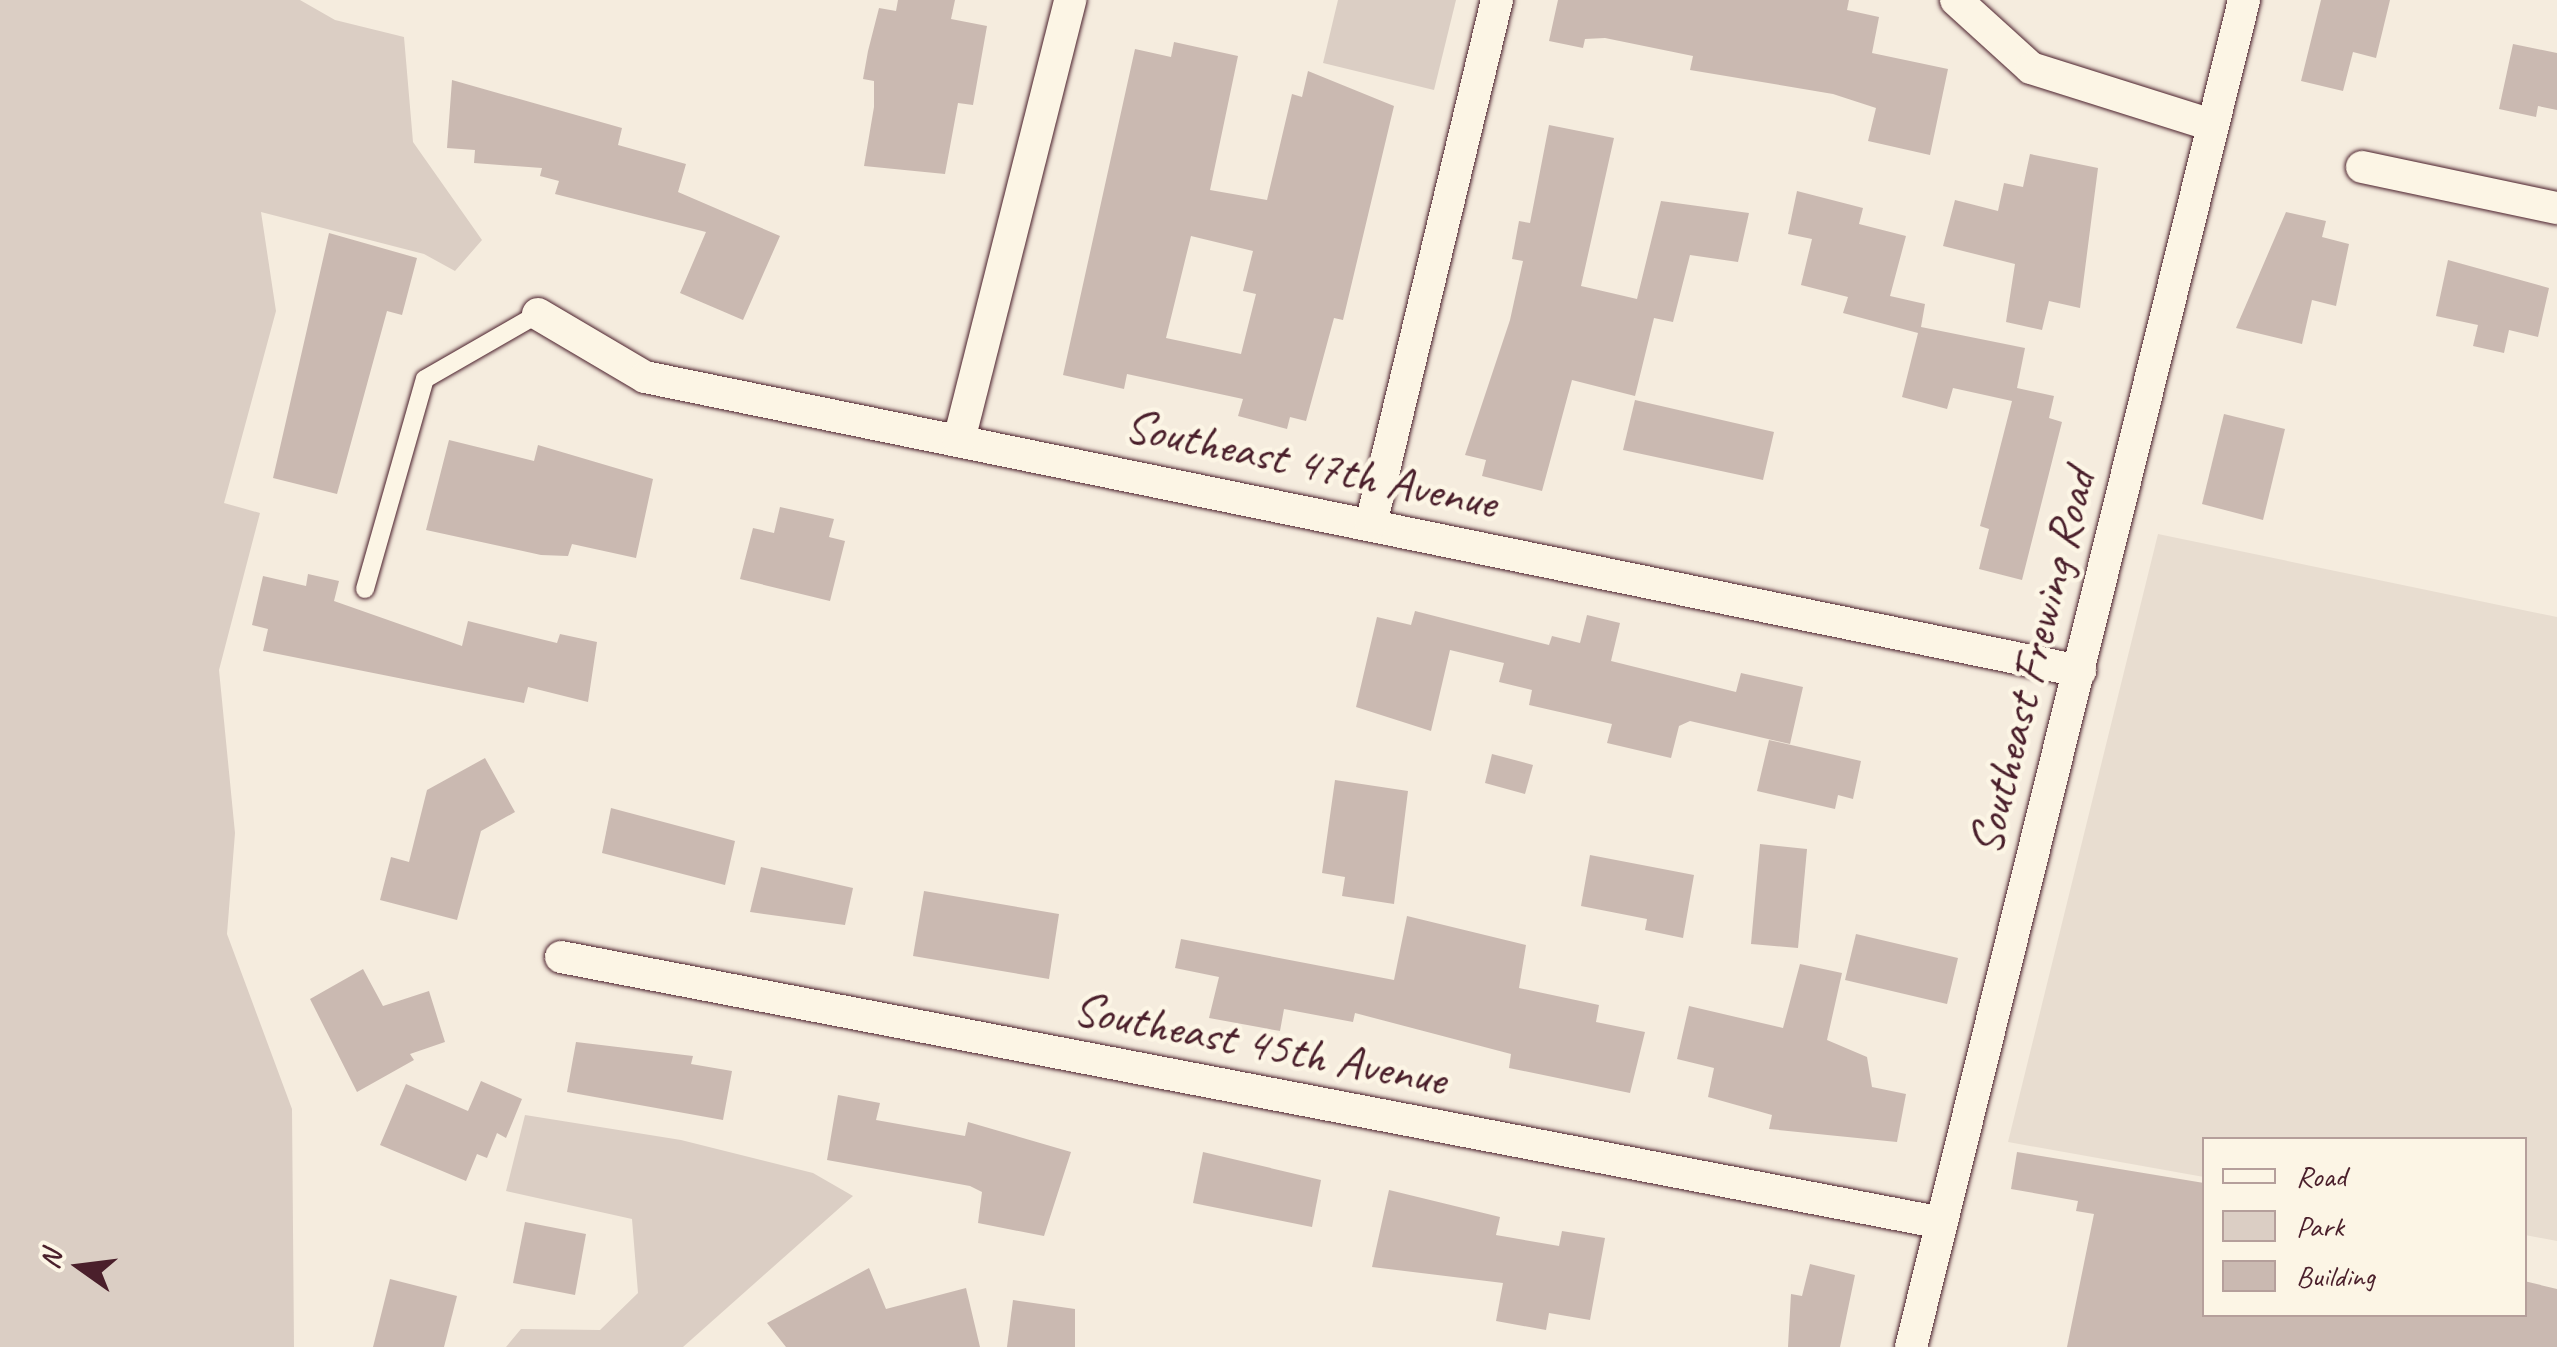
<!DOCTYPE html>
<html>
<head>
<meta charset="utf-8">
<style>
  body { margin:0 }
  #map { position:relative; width:2557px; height:1347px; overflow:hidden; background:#f5ecde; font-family:Caveat,sans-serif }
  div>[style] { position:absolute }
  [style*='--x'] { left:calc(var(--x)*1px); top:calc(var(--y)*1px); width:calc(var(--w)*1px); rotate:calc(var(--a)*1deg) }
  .built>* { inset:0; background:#e8ddd0 }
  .green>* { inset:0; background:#dbcec4 }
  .building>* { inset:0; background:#cab9b1 }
  .roads { filter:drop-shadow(0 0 2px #4a1f2b) drop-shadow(0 0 2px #4a1f2b) }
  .service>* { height:18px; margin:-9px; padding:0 9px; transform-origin:9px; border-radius:9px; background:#fcf5e5 }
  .minor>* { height:32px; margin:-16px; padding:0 16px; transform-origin:16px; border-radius:16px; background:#fcf5e5 }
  span { translate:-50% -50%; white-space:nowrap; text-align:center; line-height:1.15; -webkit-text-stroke:9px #fcf5e5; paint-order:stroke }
  .street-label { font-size:48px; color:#4a1f2b }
  .legend { position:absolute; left:2202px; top:1137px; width:325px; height:180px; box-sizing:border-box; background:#fcf5e5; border:2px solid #b59f9b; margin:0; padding:12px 18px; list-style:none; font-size:30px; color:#4a1f2b }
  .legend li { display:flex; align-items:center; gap:20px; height:50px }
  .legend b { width:50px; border:2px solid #b59f9b }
  .north { position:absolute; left:30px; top:1217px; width:100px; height:100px; -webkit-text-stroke:8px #fcf5e5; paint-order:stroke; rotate:284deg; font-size:28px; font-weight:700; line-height:40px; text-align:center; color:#4a1f2b }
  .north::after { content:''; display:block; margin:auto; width:35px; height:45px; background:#4a1f2b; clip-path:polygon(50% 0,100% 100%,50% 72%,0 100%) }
</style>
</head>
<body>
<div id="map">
  <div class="built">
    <i style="clip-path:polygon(2158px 534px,2557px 617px,2557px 1241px,2525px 1235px,2524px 1140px,2204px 1140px,2204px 1177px,2008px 1142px)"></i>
  </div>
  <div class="green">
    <i style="clip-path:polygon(0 0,300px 0,335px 20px,404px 37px,413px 142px,482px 240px,455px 271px,424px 254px,261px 212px,276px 311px,224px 503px,260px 513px,219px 670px,235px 833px,227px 934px,292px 1109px,294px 1347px,0 1347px)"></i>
    <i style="clip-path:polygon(1338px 0,1456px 0,1434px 90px,1323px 63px)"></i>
    <i style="clip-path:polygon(525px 1115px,681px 1140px,813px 1173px,853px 1196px,683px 1347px,506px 1347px,521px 1329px,600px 1330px,638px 1293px,632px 1219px,506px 1191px)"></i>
  </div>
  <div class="building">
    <i style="clip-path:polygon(898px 0,955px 0,951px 19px,987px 26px,973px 105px,958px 103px,945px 174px,864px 166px,874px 107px,874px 81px,863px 79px,868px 51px,879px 8px,896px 11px)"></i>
    <i style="clip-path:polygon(1558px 0,1849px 0,1847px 10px,1879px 17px,1872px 53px,1948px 69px,1930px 155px,1868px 141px,1876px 108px,1833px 94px,1690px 70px,1693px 56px,1605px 38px,1585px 39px,1583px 48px,1549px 41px)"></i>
    <i style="clip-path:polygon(2321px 0,2390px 0,2376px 58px,2353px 52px,2343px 91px,2301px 81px)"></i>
    <i style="clip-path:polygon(evenodd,1174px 42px,1238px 56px,1210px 190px,1267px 200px,1292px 94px,1302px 97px,1308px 71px,1394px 106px,1343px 320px,1334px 318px,1306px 421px,1290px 417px,1287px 429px,1238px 416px,1243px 399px,1127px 374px,1124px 389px,1063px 375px,1135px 49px,1171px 57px,1174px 42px,1191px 236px,1253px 251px,1243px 291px,1256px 294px,1241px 354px,1166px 338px,1191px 236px)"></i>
    <i style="clip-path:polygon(2513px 44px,2557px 53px,2557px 110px,2538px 106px,2536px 117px,2499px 109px)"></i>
    <i style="clip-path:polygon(452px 80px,622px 128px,618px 145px,686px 164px,678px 192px,780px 236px,743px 320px,680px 293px,706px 232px,555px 194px,559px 181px,540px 176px,542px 168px,474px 163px,475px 150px,447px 148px)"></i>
    <i style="clip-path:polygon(1549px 125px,1614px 138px,1581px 286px,1637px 299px,1661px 201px,1749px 213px,1738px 262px,1690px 255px,1673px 322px,1654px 318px,1635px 396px,1572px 380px,1542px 491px,1482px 476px,1486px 460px,1465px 455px,1510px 320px,1523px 261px,1512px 259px,1519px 221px,1530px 223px)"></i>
    <i style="clip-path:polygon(2030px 154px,2098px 168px,2080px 308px,2049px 301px,2042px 330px,2006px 322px,2015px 264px,1943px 246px,1955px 200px,1998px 211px,2004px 183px,2023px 187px)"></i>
    <i style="clip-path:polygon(1797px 191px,1863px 208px,1859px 224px,1906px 236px,1890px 296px,1925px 304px,1921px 327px,2025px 348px,2017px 388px,2054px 396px,2049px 418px,2062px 422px,2022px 580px,1979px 569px,1989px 529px,1980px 526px,2012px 401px,1953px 388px,1947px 409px,1902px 397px,1918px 333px,1843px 313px,1848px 297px,1801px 285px,1812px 239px,1788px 234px)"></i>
    <i style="clip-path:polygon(2286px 212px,2326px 221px,2322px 237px,2349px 244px,2336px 306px,2312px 300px,2302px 344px,2236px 328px)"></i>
    <i style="clip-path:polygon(329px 233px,417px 258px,402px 315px,387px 311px,337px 494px,273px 478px)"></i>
    <i style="clip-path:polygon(2448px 260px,2549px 288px,2538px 337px,2509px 330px,2504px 353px,2473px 346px,2478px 325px,2436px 316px)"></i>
    <i style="clip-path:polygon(1635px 400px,1774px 432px,1763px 480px,1623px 450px)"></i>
    <i style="clip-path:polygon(2224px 414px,2285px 429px,2263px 520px,2202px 504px)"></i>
    <i style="clip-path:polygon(449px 440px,534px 461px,538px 445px,653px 479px,636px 558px,572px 544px,568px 556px,541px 555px,426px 530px)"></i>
    <i style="clip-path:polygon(780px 507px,834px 519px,829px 537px,845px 541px,830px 601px,740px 579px,753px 528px,774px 533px)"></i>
    <i style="clip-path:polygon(308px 574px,339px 581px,334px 601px,462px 646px,468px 621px,557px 643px,560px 634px,597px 642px,588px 702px,528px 687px,524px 703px,263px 651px,268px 629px,252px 625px,263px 576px,306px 586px)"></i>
    <i style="clip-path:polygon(1415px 611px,1549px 645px,1552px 636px,1580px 643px,1587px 615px,1620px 623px,1611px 661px,1736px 692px,1741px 673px,1803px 687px,1790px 744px,1690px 721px,1679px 726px,1671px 758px,1607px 743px,1612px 724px,1529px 705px,1532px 690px,1499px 682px,1504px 663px,1450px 650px,1431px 731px,1356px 707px,1377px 617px,1411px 625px)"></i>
    <i style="clip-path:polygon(1769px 740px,1861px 761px,1853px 799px,1838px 795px,1835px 809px,1757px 791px)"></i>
    <i style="clip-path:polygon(1492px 754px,1533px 765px,1525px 794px,1485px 783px)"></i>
    <i style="clip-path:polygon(485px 758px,515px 812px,481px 831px,457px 920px,380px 900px,391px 857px,409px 862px,427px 790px)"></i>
    <i style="clip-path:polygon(1335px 780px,1408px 791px,1394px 904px,1342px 896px,1345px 877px,1322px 873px)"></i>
    <i style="clip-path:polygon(611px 808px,735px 841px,725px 885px,602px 853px)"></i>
    <i style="clip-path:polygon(1760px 844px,1807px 849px,1798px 948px,1751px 944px)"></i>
    <i style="clip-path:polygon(1590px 855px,1694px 875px,1683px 938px,1645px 930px,1647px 919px,1581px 906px)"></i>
    <i style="clip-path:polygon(761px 867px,853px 888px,845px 925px,750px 912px)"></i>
    <i style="clip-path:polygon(924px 891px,1059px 914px,1049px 979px,913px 956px)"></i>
    <i style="clip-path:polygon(1407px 916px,1526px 945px,1519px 988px,1599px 1005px,1596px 1022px,1645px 1032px,1630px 1093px,1509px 1068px,1511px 1054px,1355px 1013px,1353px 1022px,1284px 1009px,1280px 1031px,1209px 1018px,1219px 977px,1175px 968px,1181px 939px,1394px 980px)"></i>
    <i style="clip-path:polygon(1856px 934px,1958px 958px,1947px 1004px,1845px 980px)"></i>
    <i style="clip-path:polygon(1800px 964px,1842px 973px,1827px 1040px,1867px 1057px,1872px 1087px,1906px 1094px,1897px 1142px,1769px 1129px,1772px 1115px,1708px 1097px,1714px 1068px,1677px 1059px,1689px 1006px,1783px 1028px)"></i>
    <i style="clip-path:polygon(363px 969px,383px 1006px,429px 991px,445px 1042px,410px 1054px,414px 1060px,357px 1092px,310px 999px)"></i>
    <i style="clip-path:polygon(576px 1042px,693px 1056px,691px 1064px,732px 1071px,723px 1120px,567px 1092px)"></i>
    <i style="clip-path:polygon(481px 1081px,522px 1099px,506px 1138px,497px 1133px,487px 1158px,477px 1154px,466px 1181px,380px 1145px,406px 1084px,468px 1111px)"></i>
    <i style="clip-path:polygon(838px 1095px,880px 1103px,876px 1120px,965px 1136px,968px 1122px,1071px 1152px,1044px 1236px,978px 1223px,982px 1192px,970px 1186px,827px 1160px)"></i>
    <i style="clip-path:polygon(1203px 1152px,1321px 1180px,1312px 1227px,1193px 1203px)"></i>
    <i style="clip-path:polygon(2017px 1152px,2204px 1183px,2204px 1314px,2524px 1314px,2524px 1281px,2557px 1289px,2557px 1347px,2067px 1347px,2094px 1214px,2076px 1211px,2078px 1201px,2011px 1189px)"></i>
    <i style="clip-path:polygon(1389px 1190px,1500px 1217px,1496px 1235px,1559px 1246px,1562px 1231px,1605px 1238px,1590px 1320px,1549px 1313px,1546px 1330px,1496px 1321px,1503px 1283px,1372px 1267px)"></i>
    <i style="clip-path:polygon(525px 1222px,586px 1234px,575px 1295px,513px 1283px)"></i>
    <i style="clip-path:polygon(1810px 1264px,1855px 1275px,1840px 1347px,1788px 1347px,1791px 1294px,1802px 1296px)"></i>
    <i style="clip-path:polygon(869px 1268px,886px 1309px,966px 1288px,980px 1347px,786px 1347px,767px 1323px)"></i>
    <i style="clip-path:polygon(390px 1279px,457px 1296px,444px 1347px,373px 1347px)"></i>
    <i style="clip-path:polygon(1013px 1300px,1075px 1309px,1075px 1347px,1007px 1347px)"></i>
  </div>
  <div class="roads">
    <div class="service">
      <i style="--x:365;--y:589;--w:218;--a:-74.1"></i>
      <i style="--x:425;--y:379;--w:130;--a:-29.9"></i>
    </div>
    <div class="minor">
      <i style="--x:1956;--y:0;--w:101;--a:42.2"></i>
      <i style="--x:2031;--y:68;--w:190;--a:17.5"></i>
      <i style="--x:2362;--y:167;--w:199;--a:11.9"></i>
      <i style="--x:538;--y:314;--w:124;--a:30.5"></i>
      <i style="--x:645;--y:377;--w:1465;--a:11.58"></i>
      <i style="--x:959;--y:440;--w:454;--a:-75.8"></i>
      <i style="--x:1371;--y:524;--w:539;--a:-76.48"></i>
      <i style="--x:561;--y:957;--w:1406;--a:10.9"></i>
      <i style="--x:1911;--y:1347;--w:1388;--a:-76.11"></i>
    </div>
  </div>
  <div class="street-label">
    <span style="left:1311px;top:464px;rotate:12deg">Southeast 47th Avenue</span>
    <span style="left:2032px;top:662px;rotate:-76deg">Southeast Frewing Road</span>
    <span style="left:1260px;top:1044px;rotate:11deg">Southeast 45th Avenue</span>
  </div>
  <ul class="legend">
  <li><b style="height:12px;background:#fcf5e5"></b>Road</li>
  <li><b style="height:28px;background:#dbcec4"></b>Park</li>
  <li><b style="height:28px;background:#cab9b1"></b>Building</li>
  </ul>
  <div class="north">N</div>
</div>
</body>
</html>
